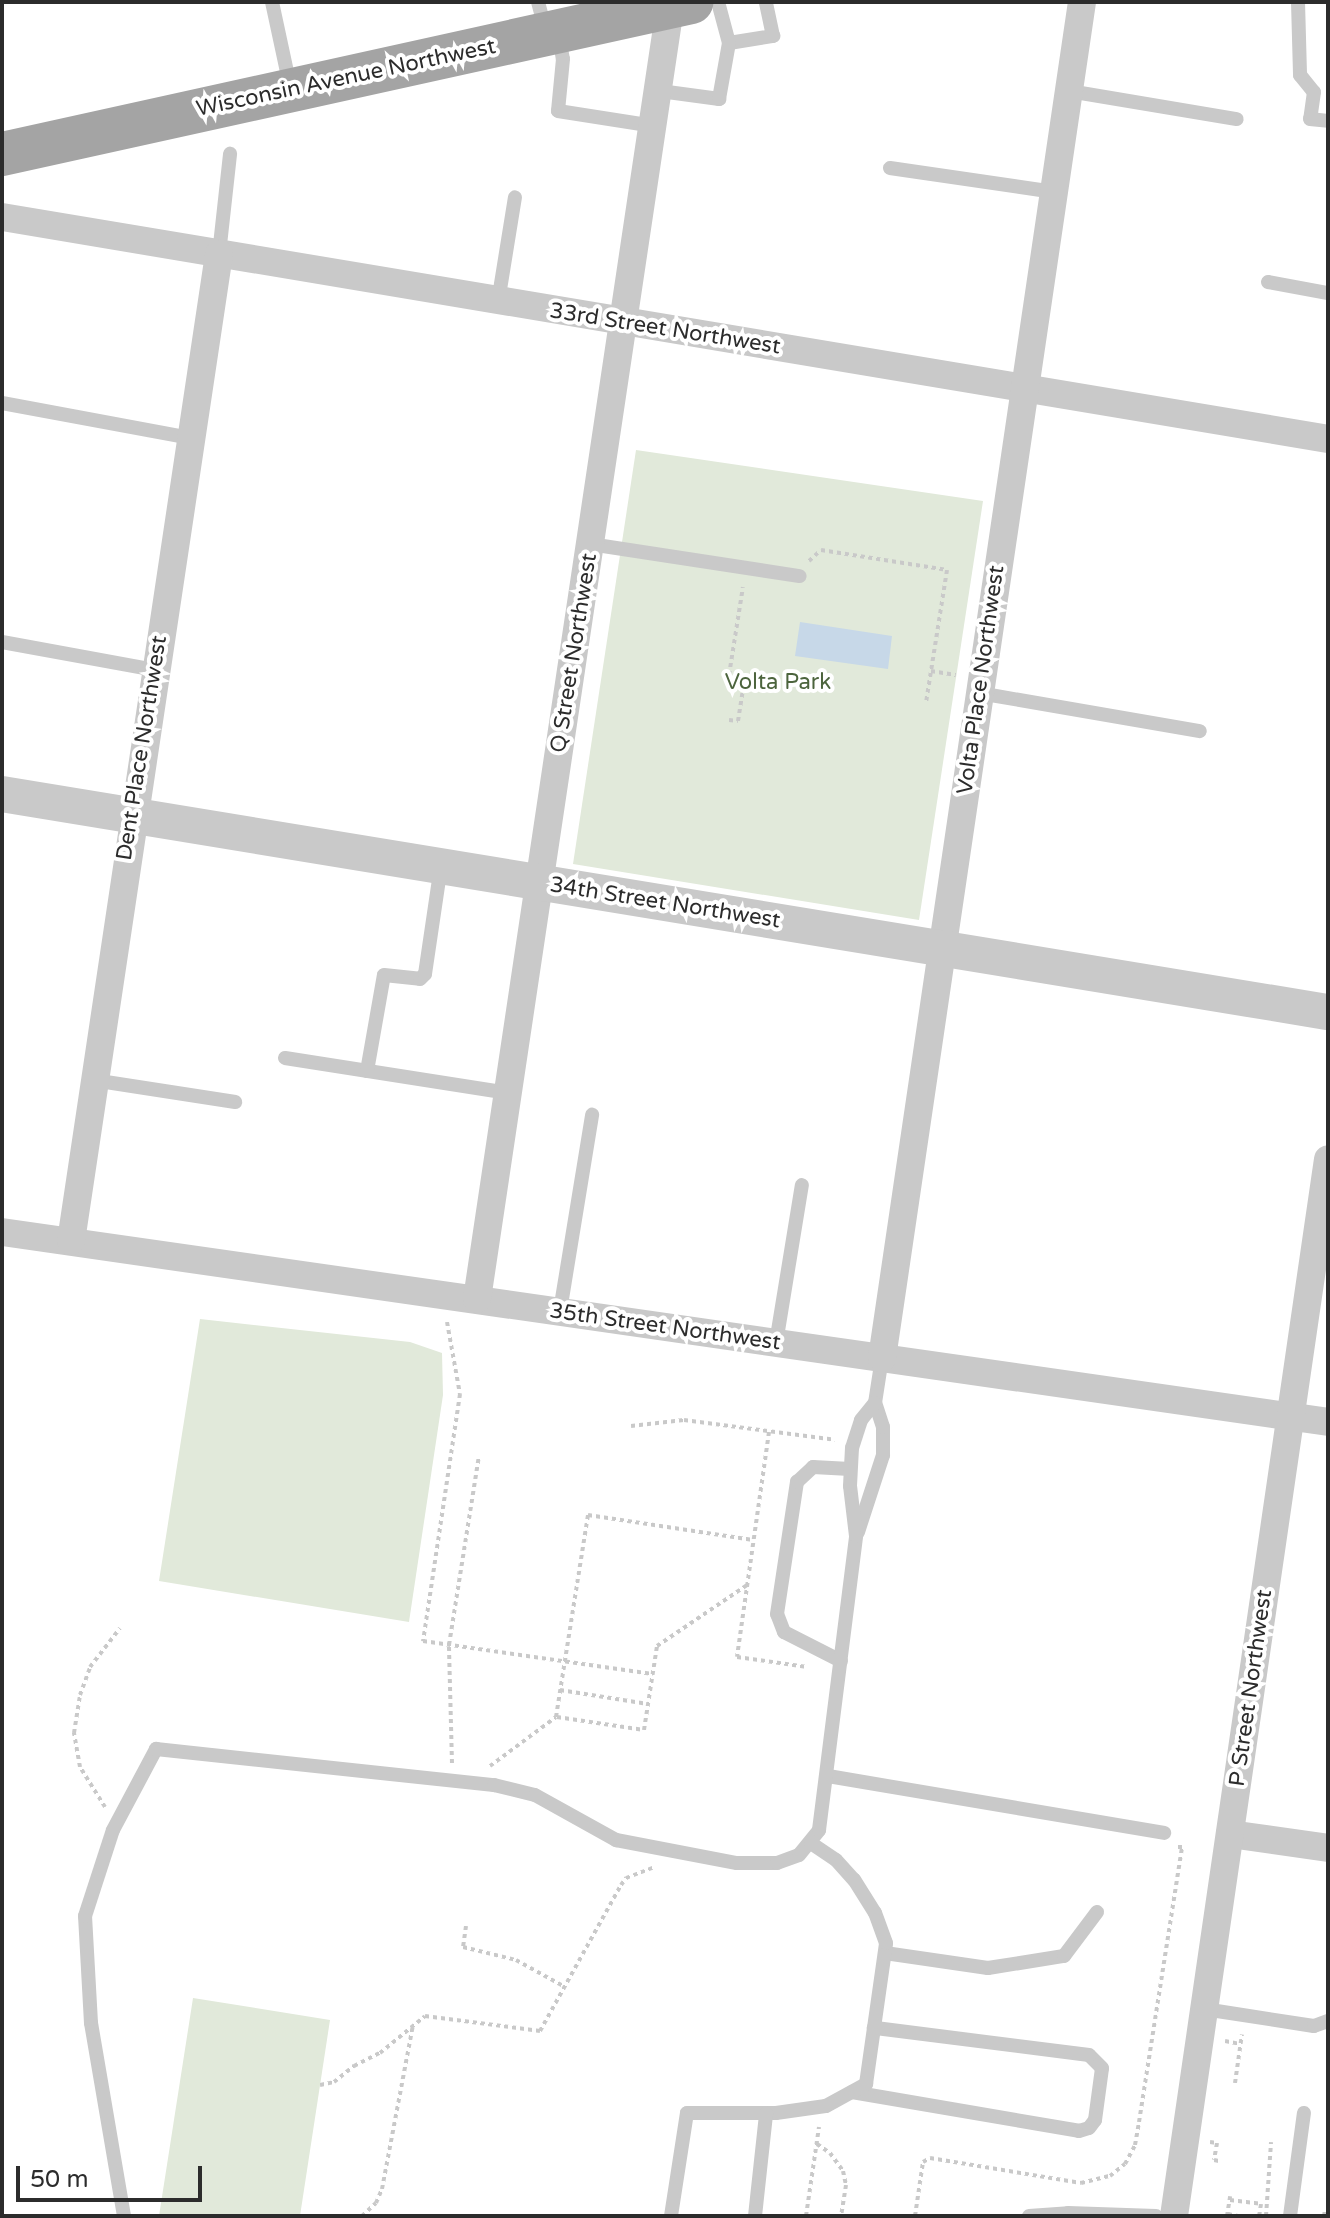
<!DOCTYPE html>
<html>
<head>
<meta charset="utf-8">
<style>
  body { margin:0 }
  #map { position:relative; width:1330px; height:2218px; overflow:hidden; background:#fff; font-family:"Varela Round",sans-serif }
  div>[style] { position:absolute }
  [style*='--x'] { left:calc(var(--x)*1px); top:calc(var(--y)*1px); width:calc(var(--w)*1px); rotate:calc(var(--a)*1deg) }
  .green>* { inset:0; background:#e1e9da }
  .water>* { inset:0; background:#c7d8e8 }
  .path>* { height:4px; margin-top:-2px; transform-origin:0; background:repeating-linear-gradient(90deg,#c9c9c9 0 4px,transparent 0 8px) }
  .service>* { height:14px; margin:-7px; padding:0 7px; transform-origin:7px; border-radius:7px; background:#c9c9c9 }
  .minor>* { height:28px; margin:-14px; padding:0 14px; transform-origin:14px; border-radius:14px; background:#c9c9c9 }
  .tertiary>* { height:36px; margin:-18px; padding:0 18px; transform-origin:18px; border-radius:18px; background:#c9c9c9 }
  .primary>* { height:44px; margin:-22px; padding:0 22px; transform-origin:22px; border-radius:22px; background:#a4a4a4 }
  span { translate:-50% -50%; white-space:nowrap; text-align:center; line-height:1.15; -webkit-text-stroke:8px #fff; paint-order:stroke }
  .street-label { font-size:22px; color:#2c2c2c }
  .park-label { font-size:22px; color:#4c643d }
  .frame { position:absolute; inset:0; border:4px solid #2c2c2c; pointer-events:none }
  .scale { position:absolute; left:16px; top:2166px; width:186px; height:36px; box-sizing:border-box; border:4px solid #2c2c2c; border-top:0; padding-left:10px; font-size:24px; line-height:28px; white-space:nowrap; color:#2c2c2c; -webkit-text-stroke:6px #fff; paint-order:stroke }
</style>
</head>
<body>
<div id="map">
  <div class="green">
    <i style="clip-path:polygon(636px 450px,983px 501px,919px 920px,573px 864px)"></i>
    <i style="clip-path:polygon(200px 1319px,410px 1342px,442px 1353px,443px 1395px,409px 1622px,159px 1581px)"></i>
    <i style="clip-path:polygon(193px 1998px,330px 2020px,300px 2216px,159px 2216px)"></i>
  </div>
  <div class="water">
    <i style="clip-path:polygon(800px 622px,892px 636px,888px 669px,795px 656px)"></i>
  </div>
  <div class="path">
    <i style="--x:809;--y:561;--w:16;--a:-43"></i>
    <i style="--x:821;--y:550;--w:128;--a:9"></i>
    <i style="--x:947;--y:570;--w:135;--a:99"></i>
    <i style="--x:931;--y:671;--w:25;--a:9"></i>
    <i style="--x:729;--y:720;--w:9;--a:6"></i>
    <i style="--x:738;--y:721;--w:45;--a:-81"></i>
    <i style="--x:745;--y:677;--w:16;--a:-173"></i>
    <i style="--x:729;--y:675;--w:89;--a:-81"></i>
    <i style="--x:447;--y:1322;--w:73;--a:79.8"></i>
    <i style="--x:460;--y:1394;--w:250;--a:98.5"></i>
    <i style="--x:423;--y:1641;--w:232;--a:8.2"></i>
    <i style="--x:631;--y:1426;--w:53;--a:-6.5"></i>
    <i style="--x:684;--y:1420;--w:152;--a:7.5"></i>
    <i style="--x:769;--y:1432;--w:227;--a:98.1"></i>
    <i style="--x:737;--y:1657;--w:71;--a:8.1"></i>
    <i style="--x:560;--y:1690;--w:89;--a:9"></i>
    <i style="--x:557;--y:1717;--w:88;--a:8.5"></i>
    <i style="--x:644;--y:1730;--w:85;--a:-81.2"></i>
    <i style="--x:657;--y:1646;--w:109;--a:-34.1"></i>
    <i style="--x:452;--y:1763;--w:118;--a:-91.5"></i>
    <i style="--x:449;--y:1645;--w:191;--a:-81"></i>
    <i style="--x:490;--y:1766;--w:82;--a:-36.6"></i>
    <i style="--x:556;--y:1717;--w:205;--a:-81"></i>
    <i style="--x:588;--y:1515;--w:167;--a:8.6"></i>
    <i style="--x:105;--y:1807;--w:47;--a:-122"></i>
    <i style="--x:80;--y:1767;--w:35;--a:-100"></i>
    <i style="--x:74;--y:1733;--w:38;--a:-81"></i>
    <i style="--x:80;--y:1695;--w:30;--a:-70"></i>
    <i style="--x:90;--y:1667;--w:49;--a:-52.4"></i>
    <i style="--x:466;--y:1926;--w:21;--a:98"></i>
    <i style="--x:463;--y:1947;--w:55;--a:13.8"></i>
    <i style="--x:516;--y:1960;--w:56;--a:28.9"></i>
    <i style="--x:1225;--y:2041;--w:15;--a:11"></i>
    <i style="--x:1235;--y:2083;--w:49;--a:-81.9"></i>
    <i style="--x:320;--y:2085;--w:14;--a:-12"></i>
    <i style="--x:334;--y:2082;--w:26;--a:-39"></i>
    <i style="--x:354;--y:2066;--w:29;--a:-27"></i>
    <i style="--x:380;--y:2053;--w:58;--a:-39.4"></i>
    <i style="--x:425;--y:2016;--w:116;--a:7.4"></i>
    <i style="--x:540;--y:2031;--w:167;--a:-61"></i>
    <i style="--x:621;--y:1885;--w:9;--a:-54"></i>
    <i style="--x:626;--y:1878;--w:30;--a:-21"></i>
    <i style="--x:1210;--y:2142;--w:7;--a:8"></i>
    <i style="--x:1217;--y:2143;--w:17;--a:100"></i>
    <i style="--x:1214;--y:2160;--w:5;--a:11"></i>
    <i style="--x:817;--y:2144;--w:16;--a:35"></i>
    <i style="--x:830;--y:2153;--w:22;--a:54"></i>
    <i style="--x:843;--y:2171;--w:14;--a:78"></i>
    <i style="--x:846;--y:2185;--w:31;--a:99"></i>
    <i style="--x:1230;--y:2200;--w:31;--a:7"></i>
    <i style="--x:1261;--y:2204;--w:12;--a:99"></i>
    <i style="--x:1228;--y:2214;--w:10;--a:11"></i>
    <i style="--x:362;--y:2216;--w:19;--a:-43"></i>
    <i style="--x:376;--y:2203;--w:15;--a:-67"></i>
    <i style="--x:382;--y:2189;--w:167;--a:-79.3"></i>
    <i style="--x:806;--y:2216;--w:90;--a:-81.7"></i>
    <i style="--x:915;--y:2216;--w:55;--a:-81.6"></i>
    <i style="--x:923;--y:2162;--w:8;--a:-30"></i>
    <i style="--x:930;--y:2158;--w:153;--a:9.4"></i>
    <i style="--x:1081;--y:2183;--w:30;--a:-14"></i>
    <i style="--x:1110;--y:2176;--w:19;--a:-39"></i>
    <i style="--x:1125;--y:2164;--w:21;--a:-62"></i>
    <i style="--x:1135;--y:2145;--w:23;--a:-80"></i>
    <i style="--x:1139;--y:2122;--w:278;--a:-81.1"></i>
    <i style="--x:1182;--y:1847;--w:6;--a:180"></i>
    <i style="--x:1227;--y:2216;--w:20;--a:-81"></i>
    <i style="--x:1266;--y:2216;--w:74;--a:-86.1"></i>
    <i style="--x:1324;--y:2216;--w:6;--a:-81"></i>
  </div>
  <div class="service">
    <i style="--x:272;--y:2;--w:86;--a:77.9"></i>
    <i style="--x:538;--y:2;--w:28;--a:75"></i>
    <i style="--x:1298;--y:2;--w:73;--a:88.4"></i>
    <i style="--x:1300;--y:75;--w:22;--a:51"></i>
    <i style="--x:1314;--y:92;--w:27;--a:98"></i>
    <i style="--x:1310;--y:119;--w:18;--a:6"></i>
    <i style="--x:559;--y:35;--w:24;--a:81"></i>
    <i style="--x:563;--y:59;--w:52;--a:95.5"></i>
    <i style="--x:558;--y:111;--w:97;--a:8.9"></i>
    <i style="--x:729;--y:43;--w:45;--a:-9"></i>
    <i style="--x:773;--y:36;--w:35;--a:-102"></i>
    <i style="--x:660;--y:91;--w:60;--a:7.7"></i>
    <i style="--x:719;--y:99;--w:57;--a:-79.9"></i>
    <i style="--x:729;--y:43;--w:42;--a:-105"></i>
    <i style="--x:1069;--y:91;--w:170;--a:9.5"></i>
    <i style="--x:890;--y:168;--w:166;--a:8.3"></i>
    <i style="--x:219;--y:254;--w:101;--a:-83.7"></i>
    <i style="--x:1268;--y:282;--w:61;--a:10.4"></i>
    <i style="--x:498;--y:302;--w:106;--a:-80.8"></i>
    <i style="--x:2;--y:403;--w:191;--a:10.5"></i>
    <i style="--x:590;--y:544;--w:212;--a:8.7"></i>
    <i style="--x:2;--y:642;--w:155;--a:10.4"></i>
    <i style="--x:979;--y:693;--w:224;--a:9.8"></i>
    <i style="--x:285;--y:1058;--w:226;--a:8.9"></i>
    <i style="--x:367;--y:1071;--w:97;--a:-80"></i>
    <i style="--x:384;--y:975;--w:36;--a:6"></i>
    <i style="--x:420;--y:979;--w:7;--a:-45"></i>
    <i style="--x:425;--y:974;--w:109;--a:-81.6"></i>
    <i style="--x:93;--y:1080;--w:144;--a:8.8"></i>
    <i style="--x:560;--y:1311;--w:199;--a:-80.7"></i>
    <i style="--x:776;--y:1343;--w:160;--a:-80.7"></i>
    <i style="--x:858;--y:1532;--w:81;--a:-72"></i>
    <i style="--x:883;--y:1455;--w:28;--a:-90"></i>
    <i style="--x:883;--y:1427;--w:25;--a:-108"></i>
    <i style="--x:875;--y:1403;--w:46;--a:-81.2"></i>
    <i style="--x:841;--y:1661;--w:64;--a:-153"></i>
    <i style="--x:784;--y:1632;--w:19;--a:-111"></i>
    <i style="--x:777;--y:1614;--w:134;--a:-81.4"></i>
    <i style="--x:797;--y:1482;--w:22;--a:-43"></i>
    <i style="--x:813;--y:1467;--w:37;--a:3"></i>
    <i style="--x:828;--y:1776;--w:341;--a:9.6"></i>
    <i style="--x:885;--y:1953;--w:104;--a:8.3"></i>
    <i style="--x:988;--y:1968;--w:77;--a:-9"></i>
    <i style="--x:1064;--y:1956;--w:55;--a:-53.1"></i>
    <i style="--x:1204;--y:2009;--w:111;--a:8.8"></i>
    <i style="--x:1314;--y:2026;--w:15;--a:-20"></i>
    <i style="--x:852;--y:2092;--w:230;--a:9.7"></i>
    <i style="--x:1079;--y:2131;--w:10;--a:-17"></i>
    <i style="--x:1089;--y:2128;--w:10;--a:-53"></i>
    <i style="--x:1095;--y:2120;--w:52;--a:-82.3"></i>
    <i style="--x:1102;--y:2068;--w:18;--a:-135"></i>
    <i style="--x:1089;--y:2055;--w:217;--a:-172.8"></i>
    <i style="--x:124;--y:2216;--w:196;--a:-99.7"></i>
    <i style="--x:91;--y:2023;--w:107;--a:-93.2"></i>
    <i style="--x:85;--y:1916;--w:90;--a:-72"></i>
    <i style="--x:113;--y:1830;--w:92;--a:-62"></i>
    <i style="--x:156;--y:1749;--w:340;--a:6.1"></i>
    <i style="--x:494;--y:1785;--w:42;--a:13.7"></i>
    <i style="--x:535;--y:1795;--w:93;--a:29.1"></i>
    <i style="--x:616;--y:1840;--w:123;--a:10.8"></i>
    <i style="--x:737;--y:1863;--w:40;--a:0"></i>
    <i style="--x:777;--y:1863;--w:23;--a:-20"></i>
    <i style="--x:799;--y:1855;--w:32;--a:-51"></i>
    <i style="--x:819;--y:1830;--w:296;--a:-82.8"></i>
    <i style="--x:856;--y:1536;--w:50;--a:-96.8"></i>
    <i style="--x:850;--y:1486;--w:38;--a:-87"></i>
    <i style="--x:852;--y:1448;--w:29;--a:-72"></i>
    <i style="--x:861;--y:1420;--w:22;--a:-51"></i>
    <i style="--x:671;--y:2216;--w:104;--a:-81.2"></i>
    <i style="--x:687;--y:2113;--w:89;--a:0"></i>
    <i style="--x:776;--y:2113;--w:50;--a:-8"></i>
    <i style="--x:826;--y:2106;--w:46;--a:-28.8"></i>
    <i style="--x:866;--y:2084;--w:142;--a:-81.9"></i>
    <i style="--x:886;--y:1943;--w:32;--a:-110"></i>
    <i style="--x:875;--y:1913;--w:39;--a:-122"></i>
    <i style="--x:854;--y:1880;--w:27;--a:-132"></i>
    <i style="--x:836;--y:1860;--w:30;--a:-146"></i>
    <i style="--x:755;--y:2216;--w:103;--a:-83.8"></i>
    <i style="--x:1029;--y:2216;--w:39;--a:-4"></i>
    <i style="--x:1068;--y:2213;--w:88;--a:2"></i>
    <i style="--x:1290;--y:2216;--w:104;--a:-82.3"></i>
  </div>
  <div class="minor">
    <i style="--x:2;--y:217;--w:1344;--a:9.5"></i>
    <i style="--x:2;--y:1232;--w:1340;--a:8.15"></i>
    <i style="--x:71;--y:1241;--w:998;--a:-81.47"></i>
    <i style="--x:477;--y:1299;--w:1306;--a:-81.5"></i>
    <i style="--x:882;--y:1358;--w:1371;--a:-81.61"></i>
    <i style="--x:1230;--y:1834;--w:99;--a:8.1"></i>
    <i style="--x:1174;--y:2216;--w:1068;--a:-81.71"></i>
  </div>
  <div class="tertiary">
    <i style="--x:2;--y:794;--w:1344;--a:9.34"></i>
  </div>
  <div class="primary">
    <i style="--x:2;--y:154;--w:706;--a:-12.44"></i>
  </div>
  <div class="street-label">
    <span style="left:346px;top:78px;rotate:-12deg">Wisconsin Avenue Northwest</span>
    <span style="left:665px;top:329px;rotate:9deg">33rd Street Northwest</span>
    <span style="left:574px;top:653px;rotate:-81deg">Q Street Northwest</span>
    <span style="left:981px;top:680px;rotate:-82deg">Volta Place Northwest</span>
    <span style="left:142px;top:748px;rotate:-81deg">Dent Place Northwest</span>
    <span style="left:665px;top:903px;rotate:9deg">34th Street Northwest</span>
    <span style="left:665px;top:1327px;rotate:8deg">35th Street Northwest</span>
    <span style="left:1251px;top:1688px;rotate:-82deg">P Street Northwest</span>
  </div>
  <div class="park-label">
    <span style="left:778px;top:683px">Volta Park</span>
  </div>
  <div class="frame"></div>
  <div class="scale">50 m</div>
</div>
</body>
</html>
